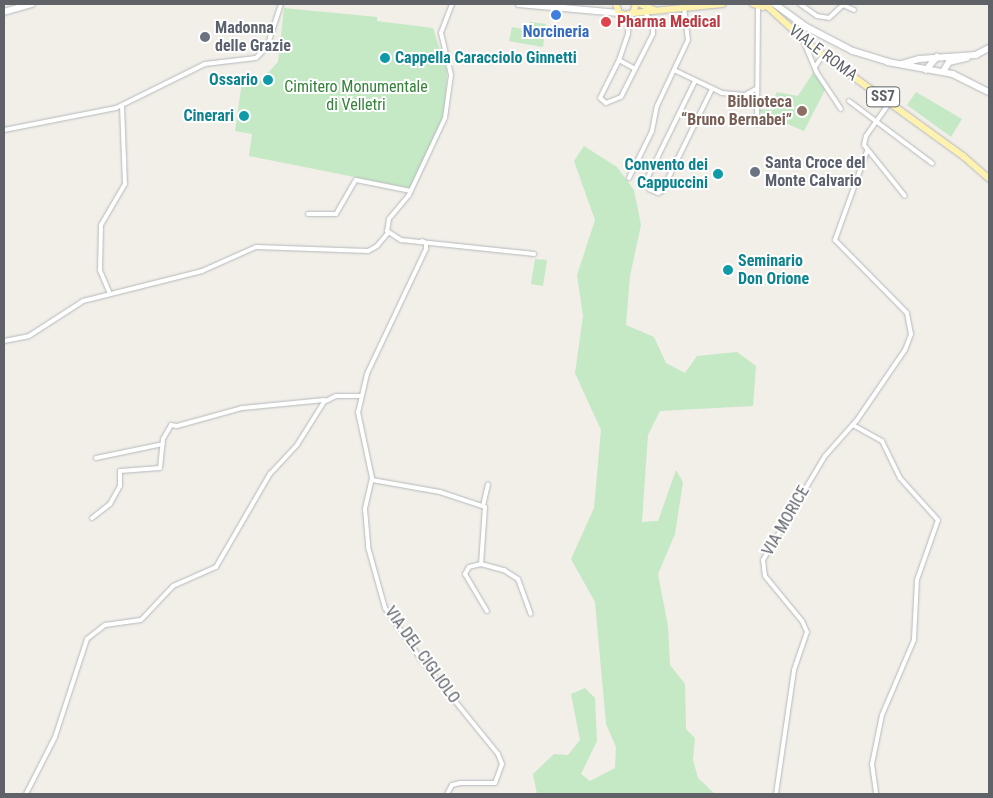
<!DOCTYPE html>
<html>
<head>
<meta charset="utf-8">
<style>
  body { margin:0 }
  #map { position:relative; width:993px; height:798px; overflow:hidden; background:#f1efe8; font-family:"Roboto Condensed",sans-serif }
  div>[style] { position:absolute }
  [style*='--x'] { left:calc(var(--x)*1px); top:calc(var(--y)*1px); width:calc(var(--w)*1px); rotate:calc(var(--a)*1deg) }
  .green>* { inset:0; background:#c5e8c5 }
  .roads { filter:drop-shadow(0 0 1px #b5b8bc) drop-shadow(0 0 1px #b5b8bc) }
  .street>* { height:4px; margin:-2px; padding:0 2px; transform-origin:2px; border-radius:2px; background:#fff }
  .secondary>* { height:5.5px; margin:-2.75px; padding:0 2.75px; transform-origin:2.75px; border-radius:2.75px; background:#fff }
  .primary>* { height:6px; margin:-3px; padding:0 3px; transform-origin:3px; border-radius:3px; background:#fff2af }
  .dots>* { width:14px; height:14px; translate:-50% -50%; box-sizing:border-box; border:2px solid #fff; border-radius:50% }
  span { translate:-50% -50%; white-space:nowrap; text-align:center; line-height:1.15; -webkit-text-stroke:4px #fff; paint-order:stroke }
  .shield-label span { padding:1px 4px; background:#fff; border:1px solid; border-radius:4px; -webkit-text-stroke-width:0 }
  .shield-label { font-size:15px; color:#5f6368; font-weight:700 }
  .health-label { font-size:16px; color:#be3a42; font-weight:700 }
  .left { translate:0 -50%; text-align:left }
  .worship-label { font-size:16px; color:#5b616d; font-weight:700 }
  .shop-label { font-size:16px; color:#366cbe; font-weight:700 }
  .street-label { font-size:16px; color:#5f6368 }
  .culture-label { font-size:16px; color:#0d838f; font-weight:700 }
  .right { translate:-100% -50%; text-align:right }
  .park-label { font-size:16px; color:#348238 }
  .education-label { font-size:16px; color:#785e54; font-weight:700 }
  .frame { position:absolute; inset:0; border:5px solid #5f6368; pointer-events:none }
</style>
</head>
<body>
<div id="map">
  <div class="green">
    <i style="clip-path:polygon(284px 8px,377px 17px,377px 21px,433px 28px,447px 72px,445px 106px,441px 124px,410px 188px,249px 156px,252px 134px,235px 131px,242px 82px,244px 75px,260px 81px,278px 62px)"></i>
    <i style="clip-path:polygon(530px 22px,546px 24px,543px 47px,509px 41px,512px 27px,529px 30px)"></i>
    <i style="clip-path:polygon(814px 71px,826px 88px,804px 131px,759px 112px,759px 109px,773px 110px,776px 92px,798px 96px)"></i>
    <i style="clip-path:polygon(916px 92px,962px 119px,951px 137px,907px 105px)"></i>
    <i style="clip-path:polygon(584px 146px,617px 167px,634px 190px,641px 225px,630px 276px,626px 325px,654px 337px,666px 363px,685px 373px,697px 356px,737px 352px,756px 366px,753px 406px,660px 411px,648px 435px,642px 522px,658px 521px,676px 470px,683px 482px,675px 534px,658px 574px,668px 626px,670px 665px,685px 684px,686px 729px,695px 738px,693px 760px,698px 778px,715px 794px,537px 794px,533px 774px,554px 754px,568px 755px,580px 740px,571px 694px,585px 688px,595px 698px,597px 741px,581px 774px,590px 781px,615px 768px,616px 747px,606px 724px,595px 602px,571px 559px,594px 508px,601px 430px,575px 373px,583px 316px,577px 275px,595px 220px,574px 161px)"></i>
    <i style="clip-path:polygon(535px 259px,547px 260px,543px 286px,531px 284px)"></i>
  </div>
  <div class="roads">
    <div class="street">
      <i style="--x:452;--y:4;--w:31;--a:111"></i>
      <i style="--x:441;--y:33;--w:43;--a:76.6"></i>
      <i style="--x:451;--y:75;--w:43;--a:97.9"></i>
      <i style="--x:445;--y:118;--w:85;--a:115.1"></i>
      <i style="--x:409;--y:195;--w:31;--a:130"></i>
      <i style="--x:389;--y:219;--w:12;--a:99"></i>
      <i style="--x:387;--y:231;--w:17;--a:33"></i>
      <i style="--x:401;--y:240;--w:134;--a:6"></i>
      <i style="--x:800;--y:4;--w:21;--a:35"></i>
      <i style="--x:817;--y:16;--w:12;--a:9"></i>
      <i style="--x:829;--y:18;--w:19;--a:-43"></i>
      <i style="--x:843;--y:5;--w:12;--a:24"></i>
      <i style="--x:629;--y:15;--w:19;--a:93"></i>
      <i style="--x:628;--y:34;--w:28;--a:109"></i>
      <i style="--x:619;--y:60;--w:18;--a:29"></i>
      <i style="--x:803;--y:40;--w:36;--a:67"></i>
      <i style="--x:817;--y:73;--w:43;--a:56.3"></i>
      <i style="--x:619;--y:60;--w:42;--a:116.6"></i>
      <i style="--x:600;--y:98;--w:8;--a:40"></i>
      <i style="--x:606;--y:103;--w:16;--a:-22"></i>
      <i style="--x:621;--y:97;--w:71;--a:-63.1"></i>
      <i style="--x:653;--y:34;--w:11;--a:-90"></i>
      <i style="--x:653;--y:23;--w:14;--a:-129"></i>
      <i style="--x:815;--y:67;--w:14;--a:-56"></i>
      <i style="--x:674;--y:70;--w:53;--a:25.6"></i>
      <i style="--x:722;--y:93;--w:23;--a:5"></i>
      <i style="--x:745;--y:95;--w:13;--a:-29"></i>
      <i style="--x:695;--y:81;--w:111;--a:116.1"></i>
      <i style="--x:646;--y:181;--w:9;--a:69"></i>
      <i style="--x:649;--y:189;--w:10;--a:24"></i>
      <i style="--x:658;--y:193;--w:4;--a:-27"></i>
      <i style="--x:662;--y:191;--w:114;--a:-63.9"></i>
      <i style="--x:849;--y:101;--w:104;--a:36.8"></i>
      <i style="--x:890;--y:102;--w:42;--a:125.2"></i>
      <i style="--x:866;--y:136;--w:9;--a:103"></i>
      <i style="--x:864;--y:145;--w:65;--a:51.2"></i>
      <i style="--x:757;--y:124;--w:117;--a:-89.5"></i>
      <i style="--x:4;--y:130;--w:114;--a:-11.1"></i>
      <i style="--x:116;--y:108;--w:99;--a:-26.3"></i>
      <i style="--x:205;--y:64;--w:51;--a:-6.7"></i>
      <i style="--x:256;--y:58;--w:16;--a:-45"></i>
      <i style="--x:267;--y:47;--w:45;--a:-72"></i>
      <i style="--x:629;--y:178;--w:52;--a:-63.9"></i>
      <i style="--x:652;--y:131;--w:25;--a:-79"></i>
      <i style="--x:657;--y:106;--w:73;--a:-64.8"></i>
      <i style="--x:688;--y:40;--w:31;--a:-97"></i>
      <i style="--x:308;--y:214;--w:28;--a:0"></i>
      <i style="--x:336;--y:214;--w:39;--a:-60"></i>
      <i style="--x:356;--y:180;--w:56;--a:11.3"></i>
      <i style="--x:422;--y:241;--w:4;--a:27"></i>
      <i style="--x:426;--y:243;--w:6;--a:90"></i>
      <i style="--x:426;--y:249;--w:138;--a:115.3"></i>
      <i style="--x:367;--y:374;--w:39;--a:103"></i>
      <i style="--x:358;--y:412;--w:67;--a:78"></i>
      <i style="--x:372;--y:478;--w:32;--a:103"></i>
      <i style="--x:365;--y:509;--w:38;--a:85"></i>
      <i style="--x:368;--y:547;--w:63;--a:74.4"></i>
      <i style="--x:385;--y:608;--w:61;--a:55"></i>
      <i style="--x:420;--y:658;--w:124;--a:50.9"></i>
      <i style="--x:498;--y:754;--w:11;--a:68"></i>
      <i style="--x:502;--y:764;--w:20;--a:110"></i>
      <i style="--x:495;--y:783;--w:35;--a:180"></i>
      <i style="--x:460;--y:783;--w:8;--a:166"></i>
      <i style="--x:452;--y:785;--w:10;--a:119"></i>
      <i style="--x:110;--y:294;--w:26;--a:-113"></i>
      <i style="--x:100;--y:270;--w:45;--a:-88.7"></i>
      <i style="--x:101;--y:225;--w:48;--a:-59.7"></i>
      <i style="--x:125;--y:184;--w:78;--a:-92.2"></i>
      <i style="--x:4;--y:341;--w:25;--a:-11"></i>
      <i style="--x:29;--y:336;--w:64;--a:-32.9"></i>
      <i style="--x:83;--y:301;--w:123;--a:-14.1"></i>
      <i style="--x:202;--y:271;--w:59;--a:-24"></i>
      <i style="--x:256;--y:247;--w:112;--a:2"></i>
      <i style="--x:368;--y:251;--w:10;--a:-29"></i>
      <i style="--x:377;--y:246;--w:17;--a:-50"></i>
      <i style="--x:853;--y:425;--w:33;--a:29"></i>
      <i style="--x:882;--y:441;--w:41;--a:64.1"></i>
      <i style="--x:900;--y:478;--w:57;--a:47.9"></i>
      <i style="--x:938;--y:520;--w:64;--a:109.3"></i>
      <i style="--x:917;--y:580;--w:60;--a:92.9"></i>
      <i style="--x:914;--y:640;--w:82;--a:113.1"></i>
      <i style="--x:882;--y:715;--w:50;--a:101.5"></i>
      <i style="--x:872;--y:764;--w:30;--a:82"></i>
      <i style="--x:96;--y:458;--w:68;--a:-11.8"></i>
      <i style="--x:372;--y:480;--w:69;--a:10"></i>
      <i style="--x:440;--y:492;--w:47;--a:18.4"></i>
      <i style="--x:485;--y:507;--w:57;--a:94"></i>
      <i style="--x:481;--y:564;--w:24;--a:15"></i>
      <i style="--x:504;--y:570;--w:17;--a:33"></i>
      <i style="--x:518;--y:579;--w:37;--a:70"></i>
      <i style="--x:483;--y:506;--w:22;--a:-77"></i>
      <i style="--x:92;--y:518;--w:23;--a:-38"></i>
      <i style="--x:110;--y:504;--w:21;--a:-61"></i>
      <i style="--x:120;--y:486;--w:15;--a:-90"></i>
      <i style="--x:120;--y:471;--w:40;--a:-4.3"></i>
      <i style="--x:160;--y:468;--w:29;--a:-84"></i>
      <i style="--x:163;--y:439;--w:16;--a:-60"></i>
      <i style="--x:171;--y:425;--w:6;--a:9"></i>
      <i style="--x:177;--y:426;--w:67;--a:-15.5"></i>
      <i style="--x:242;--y:408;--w:83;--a:-5.5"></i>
      <i style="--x:481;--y:564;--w:12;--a:166"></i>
      <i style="--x:469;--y:567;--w:8;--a:120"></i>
      <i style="--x:465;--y:574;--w:43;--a:59.3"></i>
      <i style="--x:26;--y:794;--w:64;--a:-63"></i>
      <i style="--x:55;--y:737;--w:103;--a:-71.9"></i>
      <i style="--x:87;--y:639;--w:23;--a:-38"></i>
      <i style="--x:105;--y:625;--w:36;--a:-8"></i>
      <i style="--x:141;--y:620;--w:47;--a:-46.7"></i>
      <i style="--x:173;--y:586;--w:47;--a:-23.8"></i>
      <i style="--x:216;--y:567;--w:108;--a:-59.9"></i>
      <i style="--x:270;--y:474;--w:40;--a:-47"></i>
      <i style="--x:297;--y:445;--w:51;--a:-57.9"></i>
      <i style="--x:324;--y:402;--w:13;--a:-27"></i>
      <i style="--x:336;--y:396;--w:24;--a:0"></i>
      <i style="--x:776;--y:794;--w:125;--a:-81.7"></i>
      <i style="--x:794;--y:670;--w:40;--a:-71.1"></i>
      <i style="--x:807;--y:632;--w:12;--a:-114"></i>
      <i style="--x:802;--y:621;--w:58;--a:-129.4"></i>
      <i style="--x:765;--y:576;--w:16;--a:-97"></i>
      <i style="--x:763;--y:560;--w:121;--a:-59.2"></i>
      <i style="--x:825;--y:456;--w:48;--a:-48.4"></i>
      <i style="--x:857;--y:420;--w:85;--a:-55.6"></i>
      <i style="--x:905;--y:350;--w:17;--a:-69"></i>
      <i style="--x:911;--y:334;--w:21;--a:-101"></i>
      <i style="--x:907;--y:313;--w:103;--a:-134.6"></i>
      <i style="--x:835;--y:240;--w:95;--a:-70.2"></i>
    </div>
    <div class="secondary">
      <i style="--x:519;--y:4;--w:100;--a:5.1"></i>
      <i style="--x:775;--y:4;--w:37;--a:36"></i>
      <i style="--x:805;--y:26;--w:54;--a:27.5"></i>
      <i style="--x:853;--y:51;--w:37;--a:17"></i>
      <i style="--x:888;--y:62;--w:66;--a:10.5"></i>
      <i style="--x:953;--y:74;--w:40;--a:26.6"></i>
      <i style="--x:4;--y:12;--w:29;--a:-16"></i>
      <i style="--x:902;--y:64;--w:18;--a:-16"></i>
      <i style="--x:919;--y:59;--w:57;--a:-4"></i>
      <i style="--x:976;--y:55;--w:15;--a:-28"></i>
      <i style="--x:926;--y:70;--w:17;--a:-50"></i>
      <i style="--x:943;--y:72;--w:12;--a:-59"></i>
      <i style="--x:949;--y:62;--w:18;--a:-13"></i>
    </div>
    <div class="primary">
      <i style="--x:616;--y:4;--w:9;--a:72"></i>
      <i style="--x:619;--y:13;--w:6;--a:18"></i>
      <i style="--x:625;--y:15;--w:8;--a:-14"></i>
      <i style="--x:633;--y:13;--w:9;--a:-72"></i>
      <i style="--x:640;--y:4;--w:15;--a:23"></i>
      <i style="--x:753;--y:4;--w:10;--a:17"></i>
      <i style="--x:763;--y:7;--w:8;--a:-23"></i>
      <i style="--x:767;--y:6;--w:59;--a:42.3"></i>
      <i style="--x:811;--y:46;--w:188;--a:35.9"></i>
      <i style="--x:963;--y:156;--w:35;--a:41"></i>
      <i style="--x:633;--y:13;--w:90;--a:-5.7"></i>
    </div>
  </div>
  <div class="dots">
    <i style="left:556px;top:15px;background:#3f7fe0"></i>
    <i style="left:606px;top:22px;background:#e0444e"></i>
    <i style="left:205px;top:37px;background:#6b7280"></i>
    <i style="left:385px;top:58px;background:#0f9aa8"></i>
    <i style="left:268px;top:80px;background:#0f9aa8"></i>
    <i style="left:802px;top:111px;background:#8d6e63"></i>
    <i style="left:244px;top:116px;background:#0f9aa8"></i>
    <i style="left:755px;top:172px;background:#6b7280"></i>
    <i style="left:718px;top:174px;background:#0f9aa8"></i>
    <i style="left:728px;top:270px;background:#0f9aa8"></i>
  </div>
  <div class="shield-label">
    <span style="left:883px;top:97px">SS7</span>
  </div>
  <div class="health-label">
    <span class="left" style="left:617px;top:22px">Pharma Medical</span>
  </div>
  <div class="worship-label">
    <span class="left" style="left:215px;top:37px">Madonna<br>delle Grazie</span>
    <span class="left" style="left:765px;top:172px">Santa Croce del<br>Monte Calvario</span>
  </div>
  <div class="shop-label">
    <span style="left:556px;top:32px">Norcineria</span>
  </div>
  <div class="street-label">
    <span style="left:823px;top:53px;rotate:37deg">VIALE ROMA</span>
    <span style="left:786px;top:521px;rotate:-60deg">VIA MORICE</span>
    <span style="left:422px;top:655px;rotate:54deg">VIA DEL CIGLIOLO</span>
  </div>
  <div class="culture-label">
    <span class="left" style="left:395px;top:58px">Cappella Caracciolo Ginnetti</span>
    <span class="right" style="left:258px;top:80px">Ossario</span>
    <span class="right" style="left:234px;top:116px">Cinerari</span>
    <span class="right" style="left:708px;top:174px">Convento dei<br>Cappuccini</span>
    <span class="left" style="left:738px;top:270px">Seminario<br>Don Orione</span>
  </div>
  <div class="park-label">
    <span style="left:356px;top:96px">Cimitero Monumentale<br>di Velletri</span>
  </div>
  <div class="education-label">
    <span class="right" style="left:792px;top:111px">Biblioteca<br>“Bruno Bernabei”</span>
  </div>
  <div class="frame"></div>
</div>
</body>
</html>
